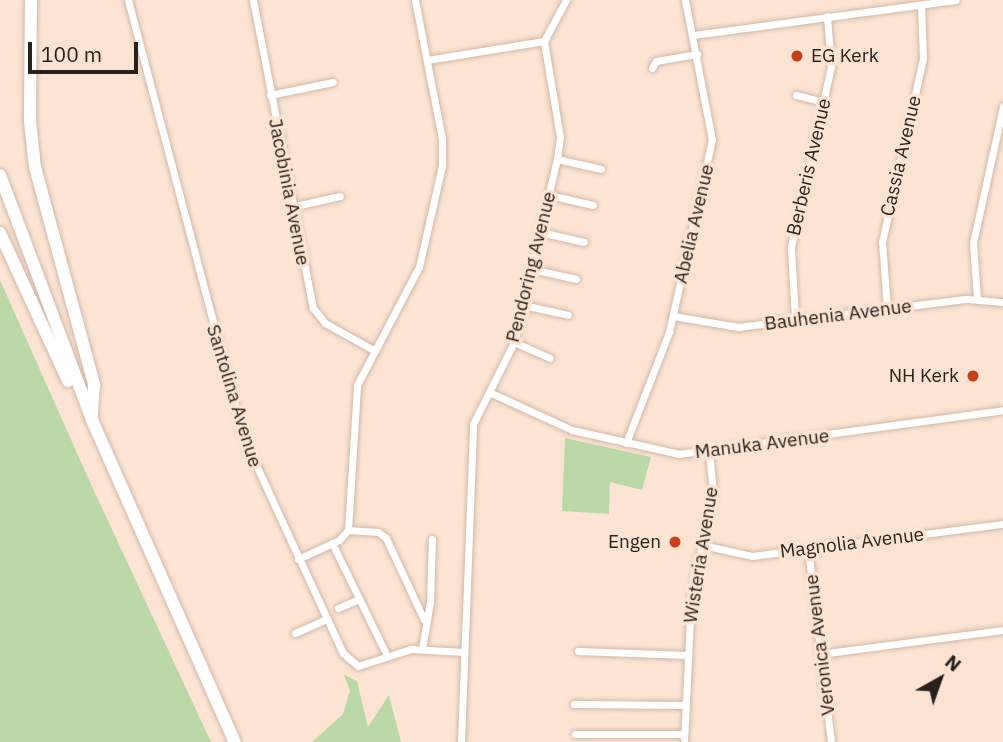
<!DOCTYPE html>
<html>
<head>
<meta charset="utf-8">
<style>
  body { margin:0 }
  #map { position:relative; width:1003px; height:742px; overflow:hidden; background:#fde4d2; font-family:"IBM Plex Sans",sans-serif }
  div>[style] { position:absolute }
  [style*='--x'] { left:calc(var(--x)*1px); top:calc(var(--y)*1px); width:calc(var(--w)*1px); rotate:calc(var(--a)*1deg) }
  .green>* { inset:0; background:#bbd9a6 }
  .roads { filter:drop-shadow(0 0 2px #d1b9a8) drop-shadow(0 0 2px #d1b9a8) }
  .minor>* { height:7px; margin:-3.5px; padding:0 3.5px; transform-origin:3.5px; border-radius:3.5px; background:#fff }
  .trunk>* { height:12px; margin:-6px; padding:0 6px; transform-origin:6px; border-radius:6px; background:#fff }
  .dots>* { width:19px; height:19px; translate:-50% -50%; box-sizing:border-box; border:4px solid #fde4d2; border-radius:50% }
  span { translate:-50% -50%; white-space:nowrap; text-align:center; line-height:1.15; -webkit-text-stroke:7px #fde4d2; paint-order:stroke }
  .poi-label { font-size:19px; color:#2a211b }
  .left { translate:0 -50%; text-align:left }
  .right { translate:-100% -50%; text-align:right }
  .street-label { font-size:19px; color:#2a211b }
  .north { position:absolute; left:905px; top:644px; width:70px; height:70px; -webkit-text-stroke:5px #fde4d2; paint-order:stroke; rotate:40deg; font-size:19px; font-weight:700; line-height:28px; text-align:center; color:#2a211b }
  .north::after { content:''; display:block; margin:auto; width:24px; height:32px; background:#2a211b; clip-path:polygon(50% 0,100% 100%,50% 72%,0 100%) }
  .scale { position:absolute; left:28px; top:42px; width:110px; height:32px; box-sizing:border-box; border:4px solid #2a211b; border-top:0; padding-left:9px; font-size:21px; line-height:24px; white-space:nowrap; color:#2a211b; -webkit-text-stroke:5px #fde4d2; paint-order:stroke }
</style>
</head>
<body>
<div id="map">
  <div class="green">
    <i style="clip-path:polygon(0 280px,89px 480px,211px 742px,0 742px)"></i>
    <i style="clip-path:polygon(565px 438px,651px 457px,642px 490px,610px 482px,609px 514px,562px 511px)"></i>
    <i style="clip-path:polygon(344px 675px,357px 681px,368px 727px,389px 695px,401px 742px,312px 742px,343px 714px,350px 691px)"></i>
  </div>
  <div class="roads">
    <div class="minor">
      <i style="--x:128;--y:0;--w:454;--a:75.2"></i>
      <i style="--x:244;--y:439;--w:236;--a:65.2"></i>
      <i style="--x:343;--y:653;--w:20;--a:41"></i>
      <i style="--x:358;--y:666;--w:56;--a:-17.8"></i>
      <i style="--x:411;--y:649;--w:53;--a:3.2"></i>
      <i style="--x:253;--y:0;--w:314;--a:79"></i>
      <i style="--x:313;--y:308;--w:19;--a:51"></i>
      <i style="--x:325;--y:323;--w:57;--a:29.2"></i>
      <i style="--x:693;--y:35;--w:265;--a:-7.6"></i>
      <i style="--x:427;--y:60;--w:119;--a:-9.2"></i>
      <i style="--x:652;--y:68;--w:8;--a:-60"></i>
      <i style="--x:656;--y:61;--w:42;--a:-9.7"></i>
      <i style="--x:270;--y:95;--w:64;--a:-11.7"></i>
      <i style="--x:796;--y:95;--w:29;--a:14"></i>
      <i style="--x:557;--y:159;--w:45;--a:12.8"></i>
      <i style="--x:549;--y:195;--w:45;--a:12.8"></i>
      <i style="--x:291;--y:207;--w:50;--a:-12.7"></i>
      <i style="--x:540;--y:232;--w:45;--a:12.8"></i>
      <i style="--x:532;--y:269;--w:45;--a:12.8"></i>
      <i style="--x:977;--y:298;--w:55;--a:-94.2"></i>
      <i style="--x:973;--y:243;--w:140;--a:-77.6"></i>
      <i style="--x:523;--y:305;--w:46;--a:12.5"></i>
      <i style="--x:887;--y:308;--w:66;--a:-94.3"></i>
      <i style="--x:882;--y:242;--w:188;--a:-77.4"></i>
      <i style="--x:923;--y:59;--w:54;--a:-92.1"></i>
      <i style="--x:673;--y:316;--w:66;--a:9.6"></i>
      <i style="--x:738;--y:327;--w:231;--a:-7"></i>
      <i style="--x:967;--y:299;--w:36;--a:5"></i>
      <i style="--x:795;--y:319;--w:72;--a:-93.2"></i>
      <i style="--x:791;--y:247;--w:184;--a:-77.5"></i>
      <i style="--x:831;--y:67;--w:51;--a:-94.5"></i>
      <i style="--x:514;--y:342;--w:39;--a:24"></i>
      <i style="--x:489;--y:392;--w:91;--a:24.6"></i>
      <i style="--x:572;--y:430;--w:110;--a:12.6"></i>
      <i style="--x:679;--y:454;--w:327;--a:-7.7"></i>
      <i style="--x:626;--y:443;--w:119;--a:-68.8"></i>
      <i style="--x:669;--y:332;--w:197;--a:-77.4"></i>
      <i style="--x:712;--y:140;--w:143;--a:-100.9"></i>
      <i style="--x:348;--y:530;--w:30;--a:4"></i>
      <i style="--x:378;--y:532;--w:10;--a:37"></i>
      <i style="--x:386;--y:538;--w:90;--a:65.1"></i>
      <i style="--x:332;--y:543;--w:126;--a:64"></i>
      <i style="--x:702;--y:545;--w:51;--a:12.4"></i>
      <i style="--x:752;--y:556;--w:253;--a:-7.3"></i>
      <i style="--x:808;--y:549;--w:194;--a:83.2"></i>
      <i style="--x:298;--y:559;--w:45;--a:-24.9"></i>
      <i style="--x:339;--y:540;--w:13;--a:-48"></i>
      <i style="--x:348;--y:530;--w:145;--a:-86.4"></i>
      <i style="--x:357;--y:385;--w:133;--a:-62.3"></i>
      <i style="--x:419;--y:267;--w:104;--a:-77.2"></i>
      <i style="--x:442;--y:166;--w:27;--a:-90"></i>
      <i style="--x:442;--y:139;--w:142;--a:-101"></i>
      <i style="--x:338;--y:608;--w:23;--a:-23"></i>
      <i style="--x:295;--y:633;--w:35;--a:-24"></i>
      <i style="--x:422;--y:649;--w:48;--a:-80.3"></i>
      <i style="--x:430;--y:602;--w:63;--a:-88.2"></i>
      <i style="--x:578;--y:651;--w:109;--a:2.1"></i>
      <i style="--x:820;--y:654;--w:185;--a:-7.5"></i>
      <i style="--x:574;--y:704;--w:111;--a:0.5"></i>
      <i style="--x:575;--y:734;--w:109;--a:0"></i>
      <i style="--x:461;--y:742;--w:318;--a:-87.8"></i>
      <i style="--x:473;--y:424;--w:92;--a:-63.4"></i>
      <i style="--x:514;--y:342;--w:188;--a:-76.8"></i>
      <i style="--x:557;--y:159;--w:22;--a:-82"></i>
      <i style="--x:560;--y:137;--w:97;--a:-99.5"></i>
      <i style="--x:544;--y:41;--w:47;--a:-61.8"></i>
      <i style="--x:684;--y:742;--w:144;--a:-87.2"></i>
      <i style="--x:691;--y:598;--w:109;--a:-78.4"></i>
      <i style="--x:713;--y:491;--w:39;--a:-96"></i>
    </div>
    <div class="trunk">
      <i style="--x:31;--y:0;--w:121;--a:90.5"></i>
      <i style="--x:30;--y:121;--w:46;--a:83.8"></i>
      <i style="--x:35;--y:167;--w:225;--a:74.8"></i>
      <i style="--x:94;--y:384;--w:32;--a:94"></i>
      <i style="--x:0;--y:175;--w:262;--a:69.4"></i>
      <i style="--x:92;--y:420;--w:352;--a:66.1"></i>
      <i style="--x:0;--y:233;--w:163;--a:65.3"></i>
    </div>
  </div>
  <div class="dots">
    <i style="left:797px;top:56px;background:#c9401b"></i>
    <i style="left:973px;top:376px;background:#c9401b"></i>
    <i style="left:675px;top:542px;background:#c9401b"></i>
  </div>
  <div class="poi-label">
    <span class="left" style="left:811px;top:56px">EG Kerk</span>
    <span class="right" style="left:959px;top:376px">NH Kerk</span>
    <span class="right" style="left:661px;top:542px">Engen</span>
  </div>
  <div class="street-label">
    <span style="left:901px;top:156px;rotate:-77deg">Cassia Avenue</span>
    <span style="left:809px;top:167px;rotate:-77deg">Berberis Avenue</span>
    <span style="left:289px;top:192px;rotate:79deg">Jacobinia Avenue</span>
    <span style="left:694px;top:224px;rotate:-77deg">Abelia Avenue</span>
    <span style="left:531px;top:267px;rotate:-76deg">Pendoring Avenue</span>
    <span style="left:838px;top:315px;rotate:-7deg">Bauhenia Avenue</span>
    <span style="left:234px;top:396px;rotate:73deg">Santolina Avenue</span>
    <span style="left:762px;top:444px;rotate:-7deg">Manuka Avenue</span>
    <span style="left:852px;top:543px;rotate:-7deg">Magnolia Avenue</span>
    <span style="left:701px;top:555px;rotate:-81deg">Wisteria Avenue</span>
    <span style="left:820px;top:645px;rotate:-97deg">Veronica Avenue</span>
  </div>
  <div class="north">N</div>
  <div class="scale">100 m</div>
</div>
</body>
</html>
